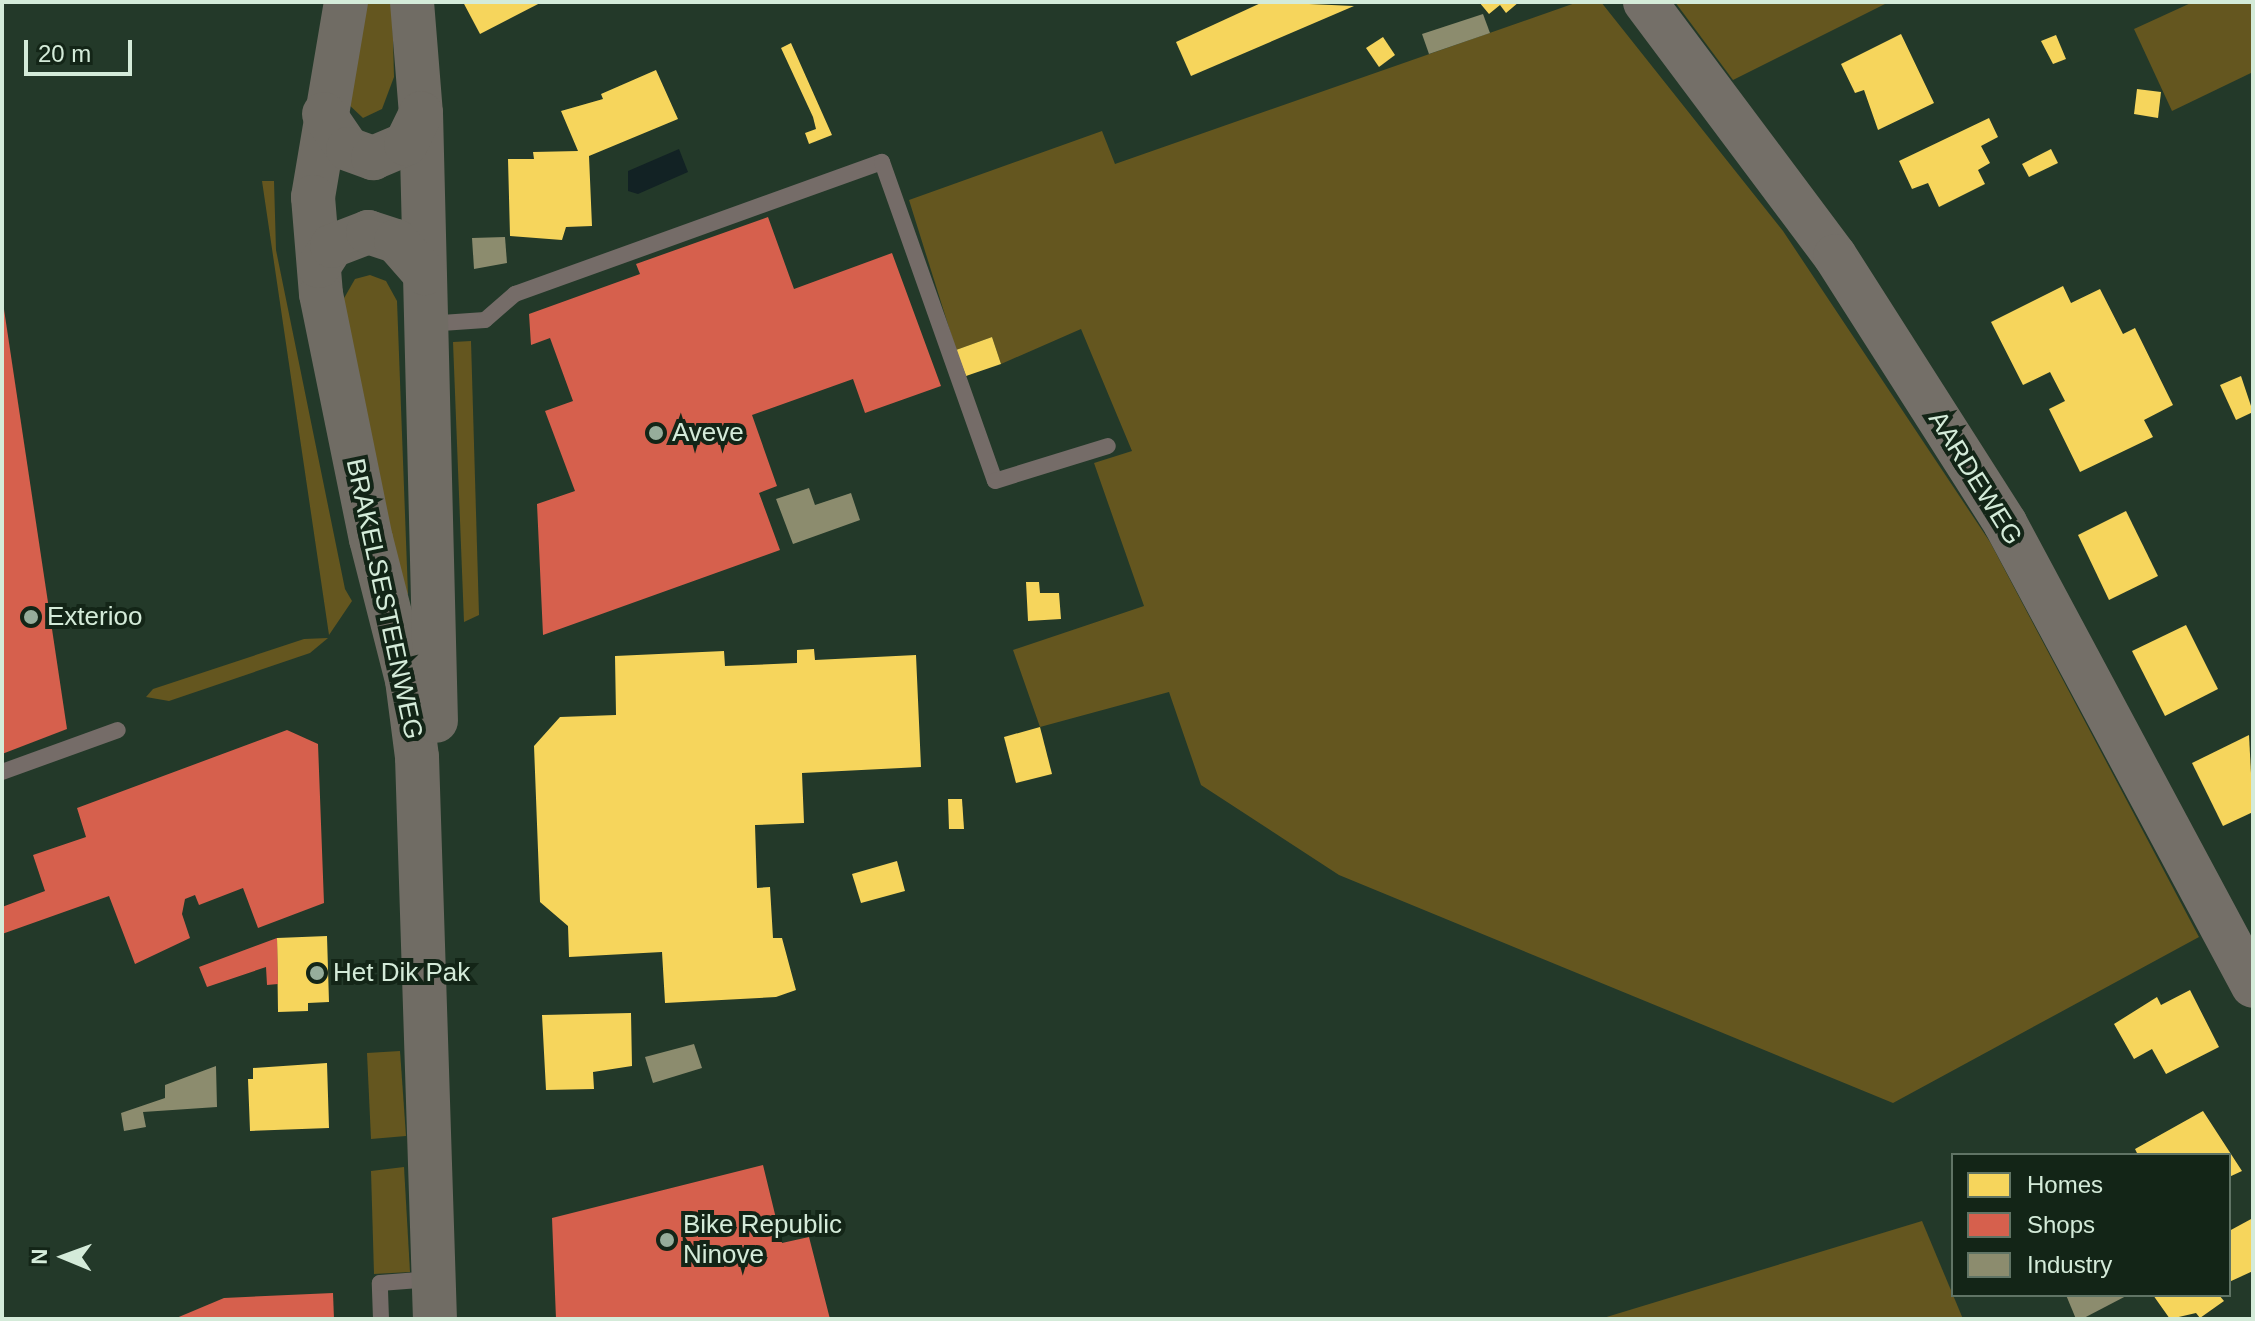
<!DOCTYPE html>
<html>
<head>
<meta charset="utf-8">
<style>
  body { margin:0 }
  #map { position:relative; width:2255px; height:1321px; overflow:hidden; background:#233929; font-family:Arial,sans-serif }
  div>[style] { position:absolute }
  [style*='--x'] { left:calc(var(--x)*1px); top:calc(var(--y)*1px); width:calc(var(--w)*1px); rotate:calc(var(--a)*1deg) }
  .green>* { inset:0; background:#64561f }
  .water>* { inset:0; background:#122224 }
  .homes>* { inset:0; background:#f6d55c }
  .shops>* { inset:0; background:#d6604d }
  .industry>* { inset:0; background:#8c8c6e }
  .lane>* { height:16px; margin:-8px; padding:0 8px; transform-origin:8px; border-radius:8px; background:#756c68 }
  .secondary>* { height:44px; margin:-22px; padding:0 22px; transform-origin:22px; border-radius:22px; background:#746f68 }
  .primary>* { height:44px; margin:-22px; padding:0 22px; transform-origin:22px; border-radius:22px; background:#706c64 }
  .dots>* { width:22px; height:22px; translate:-50% -50%; box-sizing:border-box; border:4px solid #132517; border-radius:50% }
  span { translate:-50% -50%; white-space:nowrap; text-align:center; line-height:1.15; -webkit-text-stroke:8px #132517; paint-order:stroke }
  .poi-label { font-size:26px; color:#d4ebd9 }
  .left { translate:0 -50%; text-align:left }
  .street-label { font-size:26px; color:#d4ebd9 }
  .frame { position:absolute; inset:0; border:4px solid #d4ebd9; pointer-events:none }
  .legend { position:absolute; left:1951px; top:1153px; width:280px; height:144px; box-sizing:border-box; background:#132517; border:2px solid #607465; margin:0; padding:10px 14px; list-style:none; font-size:24px; color:#d4ebd9 }
  .legend li { display:flex; align-items:center; gap:16px; height:40px }
  .legend b { width:40px; border:2px solid #607465 }
  .north { position:absolute; left:24px; top:1217px; width:80px; height:80px; -webkit-text-stroke:6px #132517; paint-order:stroke; rotate:271deg; font-size:22px; font-weight:700; line-height:32px; text-align:center; color:#d4ebd9 }
  .north::after { content:''; display:block; margin:auto; width:28px; height:36px; background:#d4ebd9; clip-path:polygon(50% 0,100% 100%,50% 72%,0 100%) }
  .scale { position:absolute; left:24px; top:40px; width:108px; height:36px; box-sizing:border-box; border:4px solid #d4ebd9; border-top:0; padding-left:10px; font-size:24px; line-height:28px; white-space:nowrap; color:#d4ebd9; -webkit-text-stroke:6px #132517; paint-order:stroke }
</style>
</head>
<body>
<div id="map">
  <div class="green">
    <i style="clip-path:polygon(363px 2px,392px 2px,394px 77px,382px 109px,363px 118px,346px 102px)"></i>
    <i style="clip-path:polygon(1578px 2px,1601px 2px,1783px 231px,1990px 542px,2199px 937px,1893px 1103px,1339px 875px,1201px 785px,1169px 692px,1040px 727px,1013px 650px,1144px 606px,1094px 463px,1132px 451px,1081px 329px,1001px 364px,992px 337px,956px 350px,909px 200px,1102px 131px,1115px 164px)"></i>
    <i style="clip-path:polygon(1675px 2px,1889px 2px,1733px 80px)"></i>
    <i style="clip-path:polygon(2193px 2px,2253px 2px,2253px 72px,2172px 111px,2134px 29px)"></i>
    <i style="clip-path:polygon(262px 181px,274px 181px,276px 250px,345px 589px,352px 601px,329px 635px)"></i>
    <i style="clip-path:polygon(370px 275px,386px 281px,397px 301px,408px 594px,402px 594px,339px 307px,355px 279px)"></i>
    <i style="clip-path:polygon(471px 341px,479px 615px,464px 622px,453px 342px)"></i>
    <i style="clip-path:polygon(328px 638px,310px 653px,169px 701px,146px 697px,153px 689px,304px 639px)"></i>
    <i style="clip-path:polygon(400px 1051px,406px 1136px,371px 1139px,367px 1053px)"></i>
    <i style="clip-path:polygon(404px 1167px,410px 1272px,374px 1274px,371px 1171px)"></i>
    <i style="clip-path:polygon(1922px 1221px,1963px 1319px,1600px 1319px)"></i>
  </div>
  <div class="water">
    <i style="clip-path:polygon(679px 149px,688px 172px,638px 194px,628px 191px,628px 171px)"></i>
  </div>
  <div class="homes">
    <i style="clip-path:polygon(463px 2px,542px 2px,480px 34px)"></i>
    <i style="clip-path:polygon(1263px 2px,1354px 6px,1191px 76px,1176px 42px)"></i>
    <i style="clip-path:polygon(1479px 2px,1519px 2px,1506px 13px,1500px 5px,1489px 14px)"></i>
    <i style="clip-path:polygon(1901px 34px,1934px 103px,1878px 130px,1864px 90px,1855px 93px,1841px 64px)"></i>
    <i style="clip-path:polygon(2056px 35px,2066px 59px,2053px 64px,2041px 41px)"></i>
    <i style="clip-path:polygon(1383px 37px,1395px 55px,1379px 67px,1366px 48px)"></i>
    <i style="clip-path:polygon(791px 43px,832px 135px,809px 144px,805px 133px,816px 129px,813px 117px,781px 48px)"></i>
    <i style="clip-path:polygon(656px 70px,678px 119px,589px 156px,592px 226px,566px 227px,562px 240px,510px 236px,508px 159px,534px 159px,533px 152px,578px 151px,561px 111px,603px 99px,601px 94px)"></i>
    <i style="clip-path:polygon(2137px 89px,2161px 92px,2158px 118px,2134px 114px)"></i>
    <i style="clip-path:polygon(1989px 118px,1998px 137px,1981px 146px,1990px 163px,1978px 170px,1985px 184px,1939px 207px,1928px 183px,1912px 189px,1899px 161px)"></i>
    <i style="clip-path:polygon(2051px 149px,2058px 163px,2029px 177px,2022px 164px)"></i>
    <i style="clip-path:polygon(2063px 286px,2071px 303px,2100px 289px,2123px 334px,2135px 328px,2173px 405px,2144px 420px,2153px 437px,2080px 472px,2049px 409px,2065px 401px,2050px 372px,2023px 385px,1991px 322px)"></i>
    <i style="clip-path:polygon(992px 337px,1001px 364px,966px 376px,956px 350px)"></i>
    <i style="clip-path:polygon(2241px 376px,2253px 412px,2236px 420px,2220px 385px)"></i>
    <i style="clip-path:polygon(2126px 511px,2158px 576px,2109px 600px,2078px 535px)"></i>
    <i style="clip-path:polygon(1026px 582px,1039px 582px,1040px 593px,1059px 593px,1061px 619px,1028px 621px)"></i>
    <i style="clip-path:polygon(2186px 625px,2218px 689px,2165px 716px,2132px 651px)"></i>
    <i style="clip-path:polygon(814px 649px,815px 660px,916px 655px,921px 767px,802px 773px,804px 823px,755px 825px,757px 888px,770px 887px,773px 938px,782px 938px,796px 990px,776px 997px,665px 1003px,662px 952px,569px 957px,568px 926px,540px 902px,534px 746px,560px 717px,616px 715px,615px 656px,724px 651px,725px 666px,797px 663px,797px 650px)"></i>
    <i style="clip-path:polygon(1040px 727px,1052px 774px,1016px 783px,1004px 737px)"></i>
    <i style="clip-path:polygon(2249px 735px,2253px 812px,2223px 826px,2192px 763px)"></i>
    <i style="clip-path:polygon(948px 799px,962px 799px,964px 829px,949px 829px)"></i>
    <i style="clip-path:polygon(897px 861px,905px 891px,861px 903px,852px 874px)"></i>
    <i style="clip-path:polygon(327px 936px,329px 1002px,308px 1003px,308px 1011px,278px 1012px,277px 938px)"></i>
    <i style="clip-path:polygon(2190px 990px,2219px 1047px,2166px 1074px,2152px 1049px,2134px 1059px,2114px 1024px,2157px 997px,2161px 1005px)"></i>
    <i style="clip-path:polygon(631px 1013px,632px 1066px,593px 1072px,594px 1089px,546px 1090px,542px 1015px)"></i>
    <i style="clip-path:polygon(327px 1063px,329px 1128px,250px 1131px,248px 1079px,253px 1079px,253px 1068px)"></i>
    <i style="clip-path:polygon(2203px 1111px,2242px 1171px,2229px 1177px,2229px 1155px,2138px 1155px,2135px 1149px)"></i>
    <i style="clip-path:polygon(2253px 1218px,2253px 1271px,2229px 1282px,2229px 1231px)"></i>
    <i style="clip-path:polygon(2153px 1295px,2219px 1295px,2224px 1301px,2200px 1318px,2196px 1313px,2170px 1319px)"></i>
  </div>
  <div class="shops">
    <i style="clip-path:polygon(768px 217px,794px 289px,892px 253px,941px 386px,865px 413px,853px 379px,752px 415px,777px 486px,759px 493px,780px 550px,543px 635px,537px 504px,575px 491px,545px 411px,573px 401px,550px 338px,531px 345px,529px 314px,640px 274px,636px 264px)"></i>
    <i style="clip-path:polygon(2px 296px,67px 729px,2px 754px)"></i>
    <i style="clip-path:polygon(287px 730px,318px 744px,324px 903px,258px 928px,243px 888px,199px 905px,195px 895px,185px 899px,182px 914px,190px 938px,135px 964px,109px 896px,2px 934px,2px 907px,45px 891px,33px 855px,86px 837px,77px 808px)"></i>
    <i style="clip-path:polygon(277px 938px,278px 984px,267px 985px,266px 967px,207px 987px,199px 967px)"></i>
    <i style="clip-path:polygon(763px 1165px,782px 1243px,809px 1237px,830px 1319px,556px 1319px,552px 1218px)"></i>
    <i style="clip-path:polygon(333px 1293px,334px 1319px,174px 1319px,224px 1298px)"></i>
  </div>
  <div class="industry">
    <i style="clip-path:polygon(1483px 14px,1490px 33px,1429px 54px,1422px 34px)"></i>
    <i style="clip-path:polygon(505px 237px,507px 263px,474px 269px,472px 238px)"></i>
    <i style="clip-path:polygon(809px 488px,815px 505px,851px 493px,860px 520px,793px 544px,776px 499px)"></i>
    <i style="clip-path:polygon(694px 1044px,702px 1068px,653px 1083px,645px 1057px)"></i>
    <i style="clip-path:polygon(216px 1066px,217px 1107px,143px 1112px,146px 1127px,124px 1131px,121px 1113px,165px 1098px,165px 1085px)"></i>
    <i style="clip-path:polygon(2066px 1295px,2128px 1295px,2082px 1319px,2076px 1319px)"></i>
  </div>
  <div class="lane">
    <i style="--x:427;--y:324;--w:58;--a:-3.9"></i>
    <i style="--x:485;--y:320;--w:40;--a:-41"></i>
    <i style="--x:515;--y:294;--w:390;--a:-19.8"></i>
    <i style="--x:882;--y:162;--w:338;--a:70.5"></i>
    <i style="--x:995;--y:481;--w:118;--a:-17.2"></i>
    <i style="--x:2;--y:772;--w:123;--a:-19.9"></i>
    <i style="--x:381;--y:1319;--w:36;--a:-92"></i>
    <i style="--x:380;--y:1283;--w:52;--a:-4.4"></i>
  </div>
  <div class="secondary">
    <i style="--x:1645;--y:2;--w:317;--a:53.2"></i>
    <i style="--x:1835;--y:256;--w:317;--a:57.5"></i>
    <i style="--x:2005;--y:523;--w:525;--a:61.82"></i>
  </div>
  <div class="primary">
    <i style="--x:346;--y:2;--w:198;--a:99.6"></i>
    <i style="--x:313;--y:197;--w:97;--a:85.3"></i>
    <i style="--x:321;--y:294;--w:250;--a:78.5"></i>
    <i style="--x:371;--y:539;--w:146;--a:75.7"></i>
    <i style="--x:407;--y:680;--w:78;--a:82.6"></i>
    <i style="--x:417;--y:757;--w:562;--a:88.17"></i>
    <i style="--x:412;--y:2;--w:111;--a:85.4"></i>
    <i style="--x:421;--y:113;--w:608;--a:88.59"></i>
    <i style="--x:324;--y:114;--w:42;--a:55.6"></i>
    <i style="--x:348;--y:149;--w:27;--a:20"></i>
    <i style="--x:373;--y:158;--w:36;--a:-23"></i>
    <i style="--x:406;--y:144;--w:34;--a:-64"></i>
    <i style="--x:319;--y:266;--w:24;--a:-57"></i>
    <i style="--x:332;--y:246;--w:39;--a:-21"></i>
    <i style="--x:368;--y:232;--w:29;--a:18"></i>
    <i style="--x:396;--y:241;--w:43;--a:48.8"></i>
  </div>
  <div class="dots">
    <i style="left:656px;top:433px;background:#96ad9b"></i>
    <i style="left:31px;top:617px;background:#96ad9b"></i>
    <i style="left:317px;top:973px;background:#96ad9b"></i>
    <i style="left:667px;top:1240px;background:#96ad9b"></i>
  </div>
  <div class="poi-label">
    <span class="left" style="left:672px;top:433px">Aveve</span>
    <span class="left" style="left:47px;top:617px">Exterioo</span>
    <span class="left" style="left:333px;top:973px">Het Dik Pak</span>
    <span class="left" style="left:683px;top:1240px">Bike Republic<br>Ninove</span>
  </div>
  <div class="street-label">
    <span style="left:1975px;top:478px;rotate:58deg">AARDEWEG</span>
    <span style="left:384px;top:599px;rotate:78deg">BRAKELSESTEENWEG</span>
  </div>
  <div class="frame"></div>
  <ul class="legend">
  <li><b style="height:22px;background:#f6d55c"></b>Homes</li>
  <li><b style="height:22px;background:#d6604d"></b>Shops</li>
  <li><b style="height:22px;background:#8c8c6e"></b>Industry</li>
  </ul>
  <div class="north">N</div>
  <div class="scale">20 m</div>
</div>
</body>
</html>
